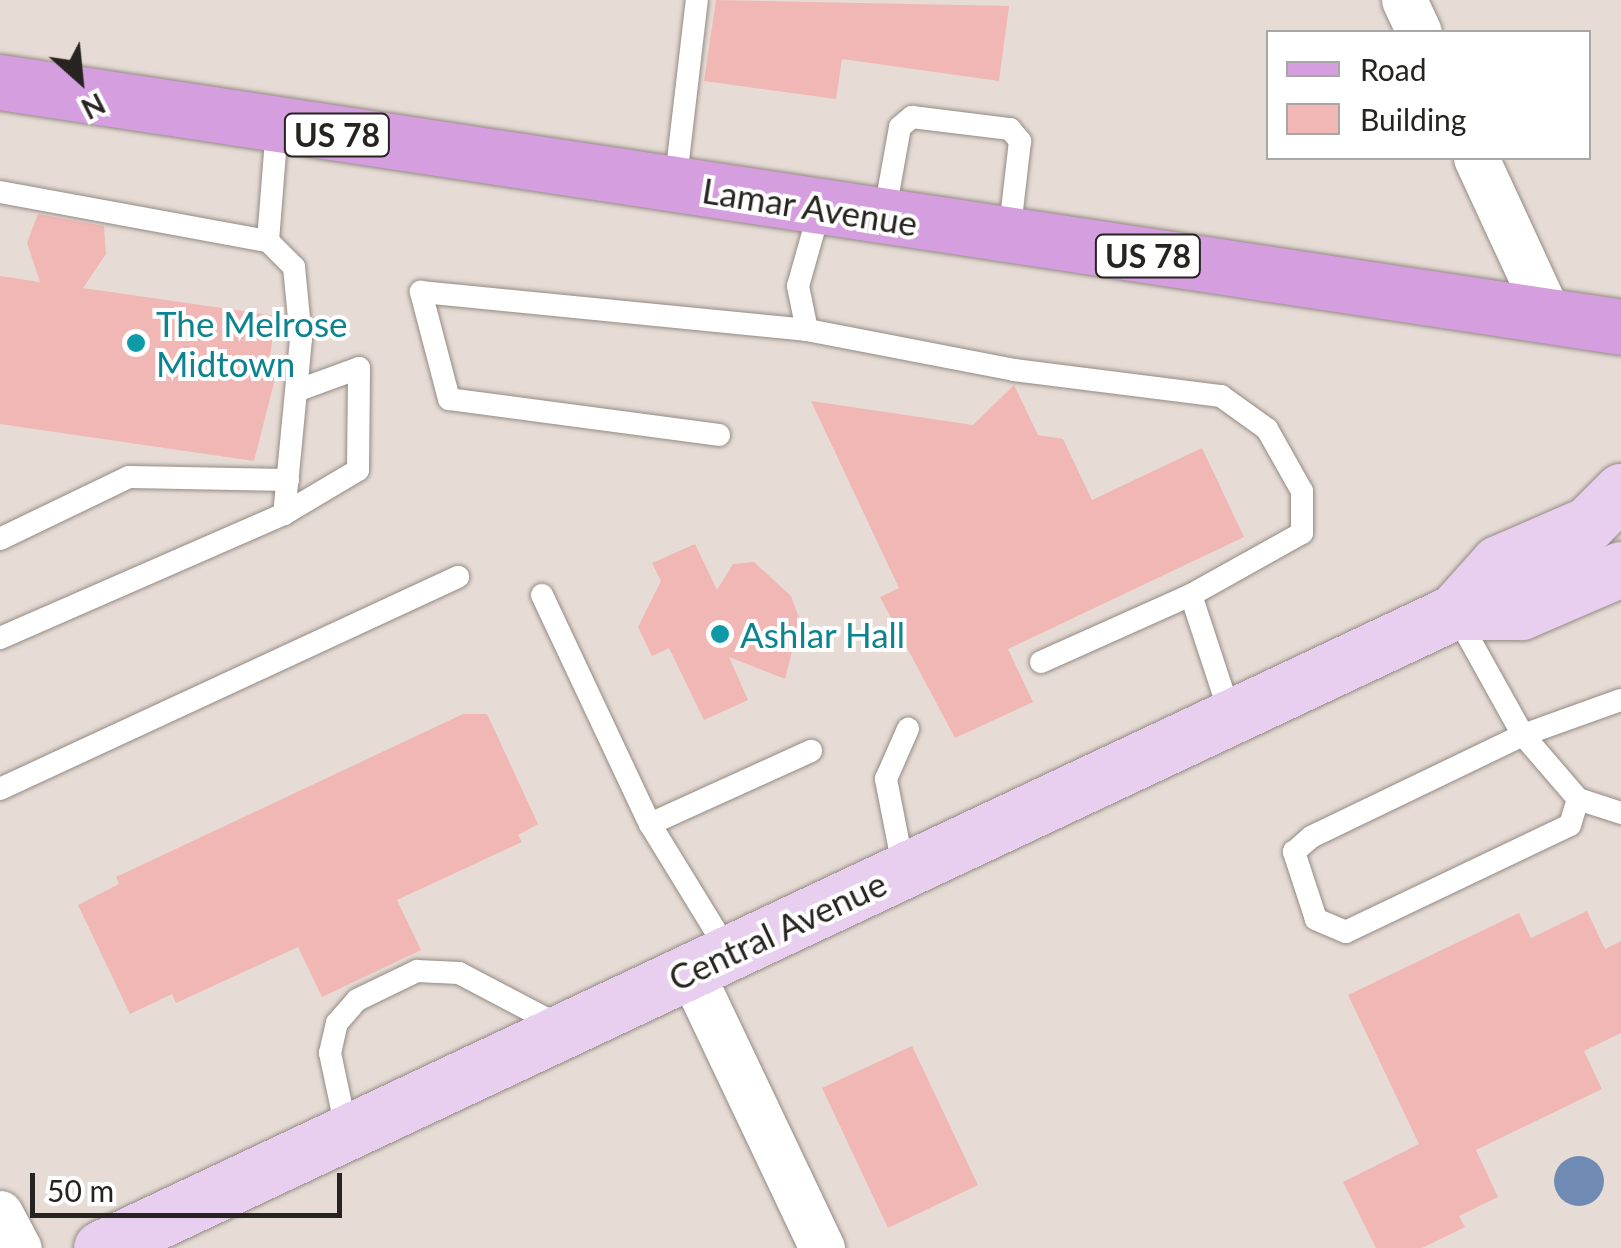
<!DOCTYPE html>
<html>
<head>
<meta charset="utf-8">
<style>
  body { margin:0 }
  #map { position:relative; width:1621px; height:1248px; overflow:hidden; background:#e6dcd5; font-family:Lato,sans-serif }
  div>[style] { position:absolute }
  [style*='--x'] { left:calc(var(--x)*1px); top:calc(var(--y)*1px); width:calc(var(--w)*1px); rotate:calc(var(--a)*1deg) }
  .water>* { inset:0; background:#708bb3 }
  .round { border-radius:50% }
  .building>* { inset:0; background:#f1b7b4 }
  .roads { filter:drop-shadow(0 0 2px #948a84) drop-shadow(0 0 2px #948a84) }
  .service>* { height:22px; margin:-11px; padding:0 11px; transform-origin:11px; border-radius:11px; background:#fff }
  .minor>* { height:45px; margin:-22.5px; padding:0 22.5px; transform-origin:22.5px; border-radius:22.5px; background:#fff }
  .secondary>* { height:55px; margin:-27.5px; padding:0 27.5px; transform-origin:27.5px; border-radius:27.5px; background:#e9cfef }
  .primary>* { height:55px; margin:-27.5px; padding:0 27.5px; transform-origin:27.5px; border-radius:27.5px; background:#d49edf }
  .dots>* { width:28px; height:28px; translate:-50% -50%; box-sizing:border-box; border:5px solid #fff; border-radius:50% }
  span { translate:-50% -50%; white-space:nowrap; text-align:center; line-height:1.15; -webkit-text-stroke:8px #fff; paint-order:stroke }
  .shield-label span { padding:2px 8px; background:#fff; border:2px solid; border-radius:8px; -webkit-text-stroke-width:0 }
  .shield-label { font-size:32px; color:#272320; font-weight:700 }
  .street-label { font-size:35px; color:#272320 }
  .culture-label { font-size:35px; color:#0d838f }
  .left { translate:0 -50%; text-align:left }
  .legend { position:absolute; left:1266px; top:30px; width:325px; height:130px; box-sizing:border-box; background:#fff; border:2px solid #a9a7a6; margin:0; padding:12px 18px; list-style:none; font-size:30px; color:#272320 }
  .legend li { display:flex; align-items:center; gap:20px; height:50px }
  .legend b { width:50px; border:2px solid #a9a7a6 }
  .north { position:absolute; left:30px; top:30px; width:100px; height:100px; -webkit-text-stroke:8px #fff; paint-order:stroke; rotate:153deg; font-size:28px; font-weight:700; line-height:40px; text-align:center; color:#272320 }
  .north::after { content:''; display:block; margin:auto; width:35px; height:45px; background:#272320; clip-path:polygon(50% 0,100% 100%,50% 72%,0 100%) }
  .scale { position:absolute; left:30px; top:1173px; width:312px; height:45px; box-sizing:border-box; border:5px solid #272320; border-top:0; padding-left:12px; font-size:30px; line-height:35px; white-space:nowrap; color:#272320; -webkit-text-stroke:8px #fff; paint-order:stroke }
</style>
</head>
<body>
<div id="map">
  <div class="water">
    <i class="round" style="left:1554px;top:1156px;width:50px;height:50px"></i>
  </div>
  <div class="building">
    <i style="clip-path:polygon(716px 0,1009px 6px,999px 81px,842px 59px,836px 99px,704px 81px)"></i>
    <i style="clip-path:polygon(38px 214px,104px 226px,106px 254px,83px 288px,276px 316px,268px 369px,277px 371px,254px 461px,0 424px,0 276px,40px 282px,27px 243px)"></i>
    <i style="clip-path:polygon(1014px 385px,1038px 435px,1063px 439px,1092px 500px,1202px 448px,1244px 537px,1008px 649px,1033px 702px,955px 738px,880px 597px,899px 588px,811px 401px,973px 425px)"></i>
    <i style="clip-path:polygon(695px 544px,717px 590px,733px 564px,754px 562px,791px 596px,800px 620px,785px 679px,729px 657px,748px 700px,704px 720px,669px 648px,652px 656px,638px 627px,661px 581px,652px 563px)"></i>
    <i style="clip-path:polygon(463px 714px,487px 714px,538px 824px,518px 835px,522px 842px,397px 900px,421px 950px,322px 997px,298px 947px,176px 1003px,172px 994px,130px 1014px,78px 905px,119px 884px,116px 877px)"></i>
    <i style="clip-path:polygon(1587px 911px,1605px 949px,1621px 941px,1621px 1033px,1584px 1051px,1602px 1089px,1476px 1150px,1498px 1197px,1459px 1216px,1465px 1227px,1422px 1248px,1376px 1248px,1343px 1182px,1419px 1144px,1348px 995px,1519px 913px,1531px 938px)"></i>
    <i style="clip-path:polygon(912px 1046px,978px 1185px,888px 1228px,822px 1088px)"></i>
  </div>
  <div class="roads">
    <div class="service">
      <i style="--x:675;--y:186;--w:187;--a:-83.3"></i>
      <i style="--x:0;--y:192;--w:272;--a:10.4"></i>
      <i style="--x:268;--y:241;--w:37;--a:45"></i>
      <i style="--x:294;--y:267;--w:72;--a:84.4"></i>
      <i style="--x:301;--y:339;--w:176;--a:95.5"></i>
      <i style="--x:284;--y:514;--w:310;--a:156.4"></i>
      <i style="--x:884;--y:216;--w:90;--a:-79.8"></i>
      <i style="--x:900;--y:127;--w:16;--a:-40"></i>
      <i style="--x:912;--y:117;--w:99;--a:7"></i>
      <i style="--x:1010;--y:129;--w:16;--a:50"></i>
      <i style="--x:1020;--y:141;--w:96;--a:96.6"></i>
      <i style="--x:268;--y:241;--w:115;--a:-85.5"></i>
      <i style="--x:807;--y:330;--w:45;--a:-101.6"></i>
      <i style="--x:798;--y:286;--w:81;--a:-74.2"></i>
      <i style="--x:719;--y:435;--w:272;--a:-172.4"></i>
      <i style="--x:449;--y:399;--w:111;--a:-104.7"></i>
      <i style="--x:421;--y:292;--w:388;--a:5.6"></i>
      <i style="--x:807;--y:330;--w:211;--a:10.9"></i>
      <i style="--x:1014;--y:370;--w:209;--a:7.2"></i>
      <i style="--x:1221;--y:396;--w:57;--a:35.7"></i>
      <i style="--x:1267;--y:429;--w:71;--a:60.6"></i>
      <i style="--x:1302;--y:491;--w:42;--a:90"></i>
      <i style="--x:1302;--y:533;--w:127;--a:150.8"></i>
      <i style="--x:1191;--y:595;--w:128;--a:71.8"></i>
      <i style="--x:284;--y:514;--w:86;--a:-30.7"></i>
      <i style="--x:358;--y:470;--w:102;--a:-89.4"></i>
      <i style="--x:359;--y:368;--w:67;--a:159.9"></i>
      <i style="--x:0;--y:539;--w:143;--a:-25.7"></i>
      <i style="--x:129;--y:477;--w:159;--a:1.1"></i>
      <i style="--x:542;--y:595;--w:253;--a:64.8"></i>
      <i style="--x:650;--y:824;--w:151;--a:58.5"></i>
      <i style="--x:1455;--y:613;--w:140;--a:60.9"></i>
      <i style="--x:1523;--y:735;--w:84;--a:49.3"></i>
      <i style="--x:1578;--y:799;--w:27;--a:107"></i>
      <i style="--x:1570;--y:825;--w:248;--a:154.5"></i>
      <i style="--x:1346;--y:932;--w:33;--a:-157"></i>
      <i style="--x:1316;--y:919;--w:71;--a:-108.2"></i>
      <i style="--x:1294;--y:852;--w:23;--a:-41"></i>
      <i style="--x:1311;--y:837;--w:235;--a:-25.7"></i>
      <i style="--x:1523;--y:735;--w:104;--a:-19.7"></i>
      <i style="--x:1041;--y:662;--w:164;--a:-24.1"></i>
      <i style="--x:0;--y:789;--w:505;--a:-24.84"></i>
      <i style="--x:1578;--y:799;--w:45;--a:18"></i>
      <i style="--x:650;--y:824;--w:177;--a:-24.4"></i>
      <i style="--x:904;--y:871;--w:94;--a:-101.1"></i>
      <i style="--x:886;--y:779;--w:55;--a:-66.3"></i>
      <i style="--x:347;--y:1133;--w:82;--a:-102"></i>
      <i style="--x:330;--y:1053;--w:31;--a:-77"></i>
      <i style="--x:337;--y:1023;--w:30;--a:-49"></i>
      <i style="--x:357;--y:1000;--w:67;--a:-25.8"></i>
      <i style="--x:417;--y:971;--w:42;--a:2.7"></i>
      <i style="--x:459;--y:973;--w:114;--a:27.7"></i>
    </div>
    <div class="minor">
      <i style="--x:1404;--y:0;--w:35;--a:65"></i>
      <i style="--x:1476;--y:158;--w:172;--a:65.2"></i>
      <i style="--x:690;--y:970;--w:308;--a:64.6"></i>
      <i style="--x:0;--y:1213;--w:40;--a:62"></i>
    </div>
    <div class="secondary">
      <i style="--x:1454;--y:612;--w:67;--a:0"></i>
      <i style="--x:1521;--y:612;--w:109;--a:-23.3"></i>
      <i style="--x:101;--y:1248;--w:1495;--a:-25.18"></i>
      <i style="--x:1454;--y:612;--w:66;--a:-48.1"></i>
      <i style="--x:1498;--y:563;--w:98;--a:-23.4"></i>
      <i style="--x:1588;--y:524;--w:47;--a:-45"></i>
    </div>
    <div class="primary">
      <i style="--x:0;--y:82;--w:1639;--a:8.59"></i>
    </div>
  </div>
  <div class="dots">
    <i style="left:136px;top:343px;background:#0f9aa8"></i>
    <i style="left:720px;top:634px;background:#0f9aa8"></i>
  </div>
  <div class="shield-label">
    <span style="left:337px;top:135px">US 78</span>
    <span style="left:1148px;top:256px">US 78</span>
  </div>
  <div class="street-label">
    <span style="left:810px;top:206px;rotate:9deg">Lamar Avenue</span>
    <span style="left:777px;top:930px;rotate:-25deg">Central Avenue</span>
  </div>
  <div class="culture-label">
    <span class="left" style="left:156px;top:343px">The Melrose<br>Midtown</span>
    <span class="left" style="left:740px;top:634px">Ashlar Hall</span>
  </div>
  <ul class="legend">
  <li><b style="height:12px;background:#d49edf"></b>Road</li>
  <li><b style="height:28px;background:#f1b7b4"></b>Building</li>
  </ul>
  <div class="north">N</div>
  <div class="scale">50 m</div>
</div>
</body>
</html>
